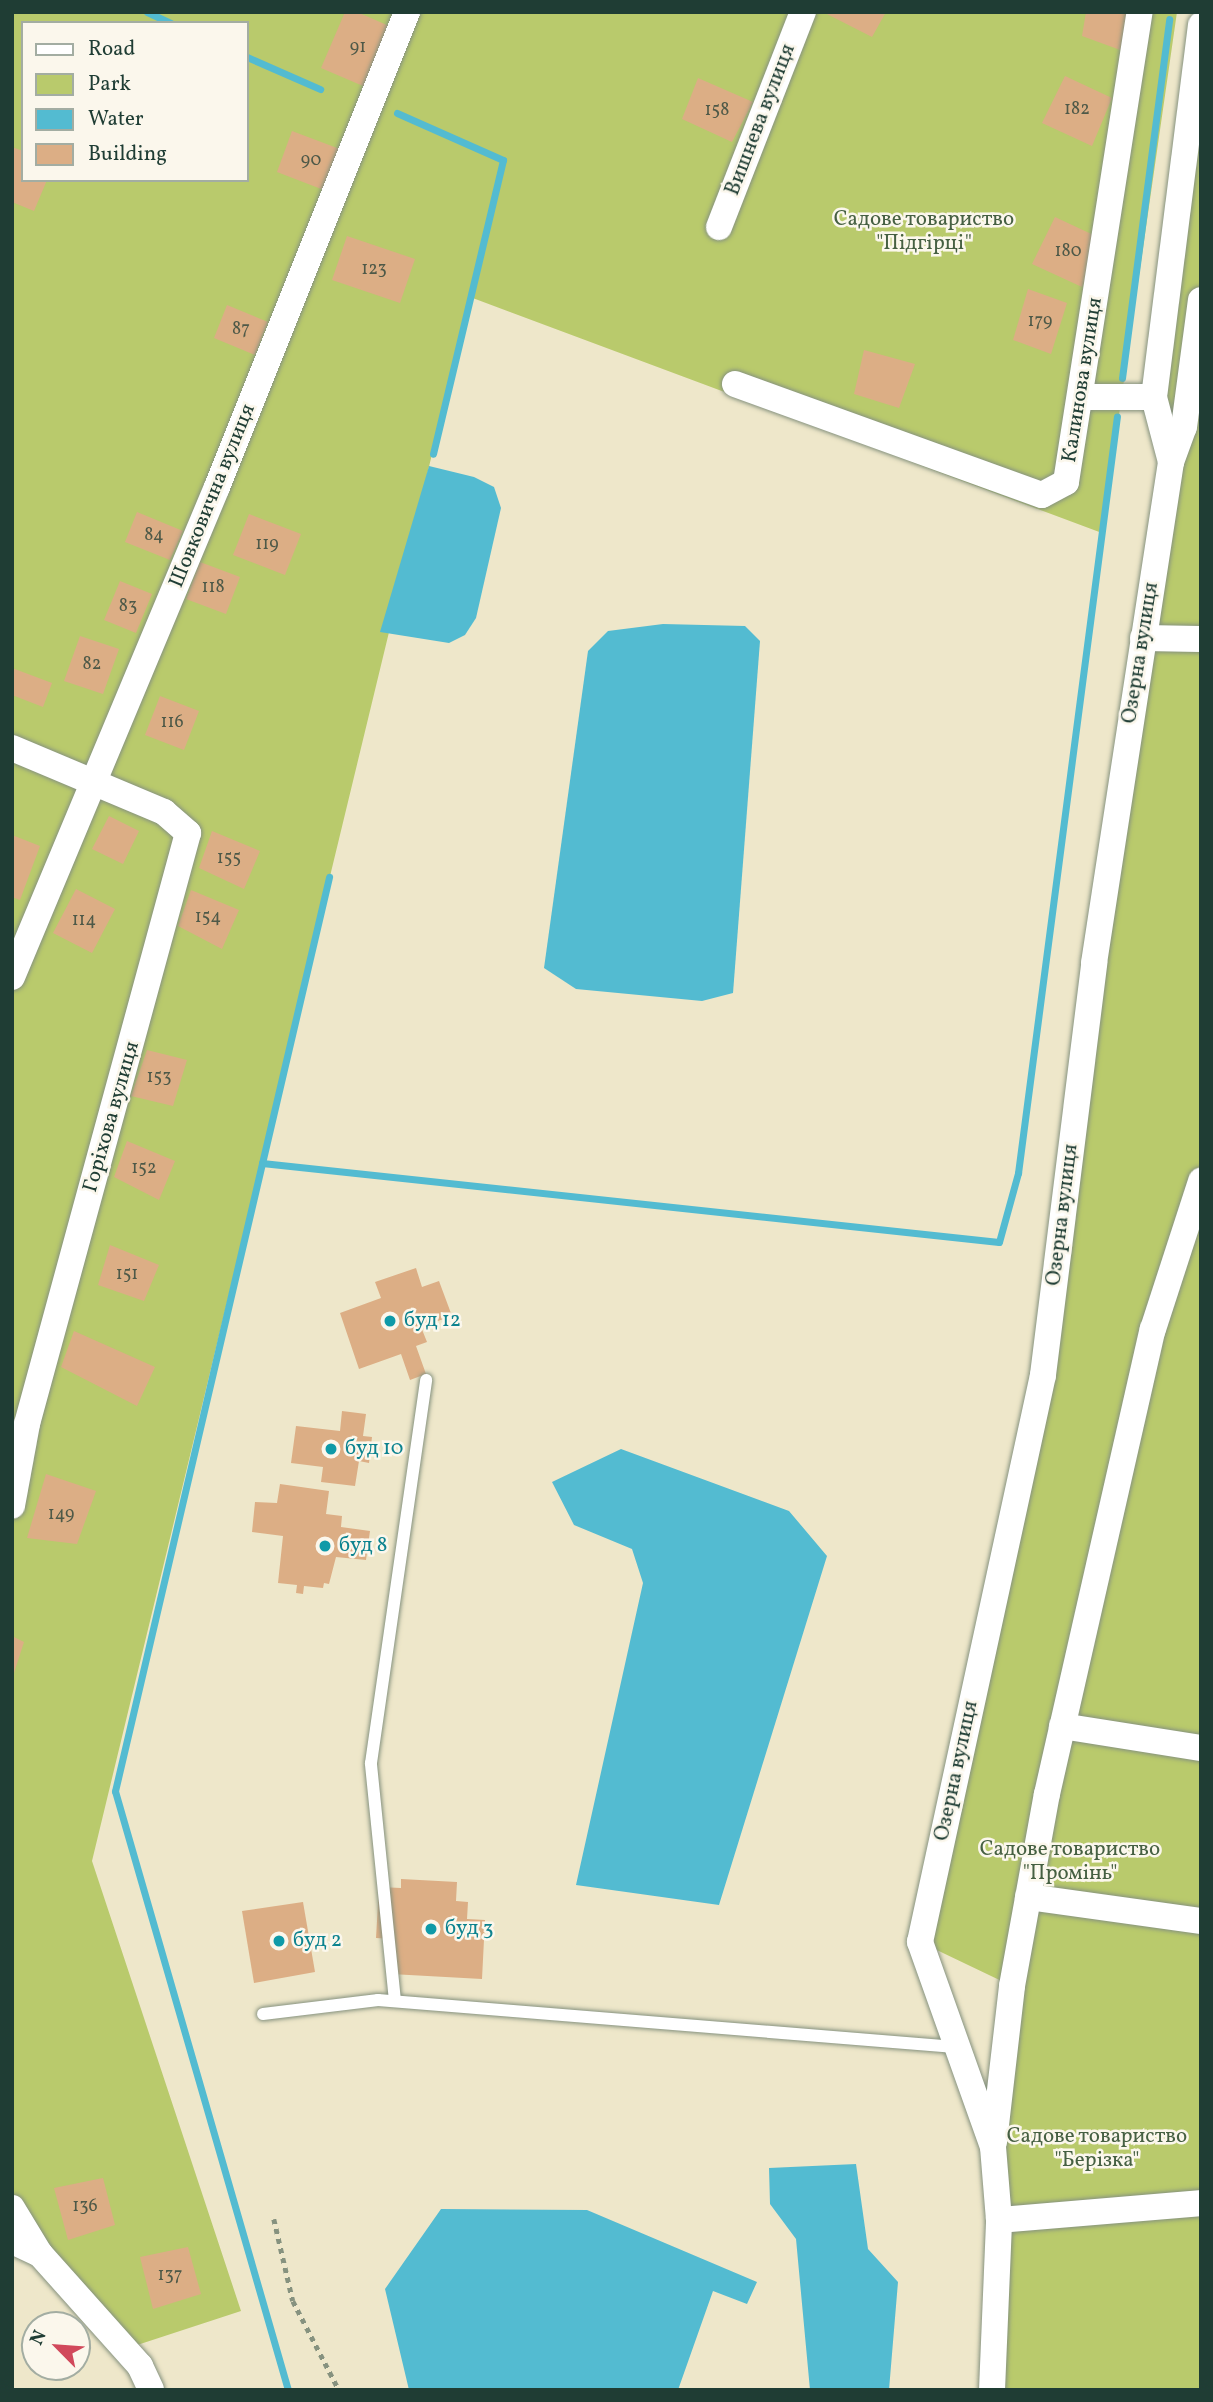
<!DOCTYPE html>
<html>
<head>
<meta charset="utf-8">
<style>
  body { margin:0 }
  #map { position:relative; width:1213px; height:2402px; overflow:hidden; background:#eee7ca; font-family:Vollkorn,serif }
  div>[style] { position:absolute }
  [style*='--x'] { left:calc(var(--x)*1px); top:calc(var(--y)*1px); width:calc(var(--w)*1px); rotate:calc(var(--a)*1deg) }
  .green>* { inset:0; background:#b9ca6c }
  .water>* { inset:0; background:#53bbd1 }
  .stream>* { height:7px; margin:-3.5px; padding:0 3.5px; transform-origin:3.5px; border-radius:3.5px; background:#53bbd1 }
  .building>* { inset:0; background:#dcae85 }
  .path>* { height:4.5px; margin-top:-2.25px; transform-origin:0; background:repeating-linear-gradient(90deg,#86927f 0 5px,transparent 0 10px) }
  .roads { filter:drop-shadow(0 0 2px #86927f) drop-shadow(0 0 2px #86927f) }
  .service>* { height:12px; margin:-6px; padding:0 6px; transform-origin:6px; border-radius:6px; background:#fff }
  .minor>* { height:26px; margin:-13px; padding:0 13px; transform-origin:13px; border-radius:13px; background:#fff }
  .dots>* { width:19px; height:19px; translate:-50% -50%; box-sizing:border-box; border:4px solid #fbf7ec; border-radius:50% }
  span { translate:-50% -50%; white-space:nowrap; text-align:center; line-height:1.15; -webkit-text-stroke:5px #fbf7ec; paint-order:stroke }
  .number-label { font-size:18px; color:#4e5948 }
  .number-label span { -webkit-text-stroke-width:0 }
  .street-label { font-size:21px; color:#1f3d34 }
  .park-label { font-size:21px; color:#466042 }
  .culture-label { font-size:21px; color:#0d838f }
  .left { translate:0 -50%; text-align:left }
  .frame { position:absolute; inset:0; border:14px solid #1f3d34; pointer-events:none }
  .legend { position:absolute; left:21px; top:21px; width:228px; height:161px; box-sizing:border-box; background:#fbf7ec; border:2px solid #a3ada2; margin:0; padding:9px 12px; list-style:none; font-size:21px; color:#1f3d34 }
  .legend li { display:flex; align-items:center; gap:14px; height:35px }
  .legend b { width:35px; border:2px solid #a3ada2 }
  .north { position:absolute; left:21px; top:2311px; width:70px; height:70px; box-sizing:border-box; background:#fbf7ec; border:2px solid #a3ada2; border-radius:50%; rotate:295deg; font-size:19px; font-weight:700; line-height:28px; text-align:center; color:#1f3d34 }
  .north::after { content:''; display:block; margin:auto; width:24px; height:32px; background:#d1495b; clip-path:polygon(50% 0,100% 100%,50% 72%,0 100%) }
</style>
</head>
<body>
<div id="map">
  <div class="green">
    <i style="clip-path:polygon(evenodd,12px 12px,1177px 12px,1102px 533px,470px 297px,92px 1861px,241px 2311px,125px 2349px,12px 2216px,12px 12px,23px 23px,247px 23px,247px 180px,23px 180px,23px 23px)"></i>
    <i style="clip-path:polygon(1201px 115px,1201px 2390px,992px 2390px,1012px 1986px,920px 1942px,1043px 1375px,1171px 462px,1154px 397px)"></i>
  </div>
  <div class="water">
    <i style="clip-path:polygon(429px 466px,474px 477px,494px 487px,501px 508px,476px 618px,465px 635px,449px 643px,380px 632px)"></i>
    <i style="clip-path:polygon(663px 624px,745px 626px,760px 641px,733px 993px,702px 1001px,576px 989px,544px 968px,588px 651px,608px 631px)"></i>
    <i style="clip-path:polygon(621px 1449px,789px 1511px,827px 1556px,719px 1905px,576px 1885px,643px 1583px,632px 1549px,574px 1525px,552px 1482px)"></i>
    <i style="clip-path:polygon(856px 2164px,868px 2249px,898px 2282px,889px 2390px,810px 2390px,796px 2239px,770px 2204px,769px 2168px)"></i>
    <i style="clip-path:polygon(441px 2209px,587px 2210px,757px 2282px,747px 2304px,713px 2291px,678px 2390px,409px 2390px,385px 2289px)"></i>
  </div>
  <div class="stream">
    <i style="--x:147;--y:12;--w:26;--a:25"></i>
    <i style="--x:247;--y:57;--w:80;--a:23.7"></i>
    <i style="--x:397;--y:113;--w:116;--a:23.9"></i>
    <i style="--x:503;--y:160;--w:302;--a:103.4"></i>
    <i style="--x:1122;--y:378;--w:362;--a:-82.5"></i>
    <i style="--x:262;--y:1163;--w:741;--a:6.12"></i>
    <i style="--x:999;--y:1242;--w:72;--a:-74.6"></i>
    <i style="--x:1018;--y:1173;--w:763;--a:-82.55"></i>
    <i style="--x:288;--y:2390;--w:623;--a:-106.11"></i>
    <i style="--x:115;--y:1791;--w:939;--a:-76.82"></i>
  </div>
  <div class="building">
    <i style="clip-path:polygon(345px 12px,357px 12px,396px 29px,370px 89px,321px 68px)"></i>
    <i style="clip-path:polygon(823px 12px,886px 12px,872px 37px)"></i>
    <i style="clip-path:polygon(1086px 12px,1131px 12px,1123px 51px,1082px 36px)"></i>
    <i style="clip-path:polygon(1065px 76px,1112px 98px,1092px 146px,1042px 123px)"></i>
    <i style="clip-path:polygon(698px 78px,753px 102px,732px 142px,682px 119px)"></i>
    <i style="clip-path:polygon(292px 131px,345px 151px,329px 192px,277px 172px)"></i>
    <i style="clip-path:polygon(12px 147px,23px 151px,23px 180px,47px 180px,34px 211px,12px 202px)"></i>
    <i style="clip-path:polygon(1055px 217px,1102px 239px,1082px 287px,1032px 264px)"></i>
    <i style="clip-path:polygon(347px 236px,415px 259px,400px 303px,332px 280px)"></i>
    <i style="clip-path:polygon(1028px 289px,1067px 303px,1051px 354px,1013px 340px)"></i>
    <i style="clip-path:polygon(227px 305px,268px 322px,255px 355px,214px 338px)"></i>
    <i style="clip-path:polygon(864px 350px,915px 364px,899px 408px,854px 394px)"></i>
    <i style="clip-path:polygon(137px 512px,183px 531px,170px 560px,125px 542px)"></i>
    <i style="clip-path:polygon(249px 514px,301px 534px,285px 575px,233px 555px)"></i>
    <i style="clip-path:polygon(200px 562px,240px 577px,226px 614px,186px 599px)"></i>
    <i style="clip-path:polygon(120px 581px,152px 594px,136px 633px,104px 620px)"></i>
    <i style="clip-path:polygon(80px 636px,119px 649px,103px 694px,64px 681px)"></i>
    <i style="clip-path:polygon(12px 668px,52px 683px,43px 707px,12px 695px)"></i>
    <i style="clip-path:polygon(160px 696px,199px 711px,184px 750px,145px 735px)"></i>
    <i style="clip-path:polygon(109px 816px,139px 831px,123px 864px,92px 849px)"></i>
    <i style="clip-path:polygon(212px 831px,260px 851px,244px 889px,199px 868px)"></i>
    <i style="clip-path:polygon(12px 835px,40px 846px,20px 900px,12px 897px)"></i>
    <i style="clip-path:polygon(76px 889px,115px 909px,92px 953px,53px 933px)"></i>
    <i style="clip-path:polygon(191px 890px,239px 910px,222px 949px,178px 926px)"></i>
    <i style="clip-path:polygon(147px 1050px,187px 1060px,173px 1106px,131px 1096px)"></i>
    <i style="clip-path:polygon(127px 1141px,175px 1161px,159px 1200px,114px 1177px)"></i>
    <i style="clip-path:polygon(110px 1245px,159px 1265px,144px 1301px,98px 1285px)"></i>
    <i style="clip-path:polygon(416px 1268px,422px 1287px,439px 1281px,452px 1316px,421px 1327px,427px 1342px,416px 1346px,426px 1374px,410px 1380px,401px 1354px,359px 1369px,340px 1313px,381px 1298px,375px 1282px)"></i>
    <i style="clip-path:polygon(74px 1331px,155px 1367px,137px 1406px,61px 1367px)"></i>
    <i style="clip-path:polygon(342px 1411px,366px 1414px,363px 1436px,372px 1437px,369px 1463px,359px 1461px,355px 1486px,321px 1482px,323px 1467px,291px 1463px,296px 1426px,340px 1431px)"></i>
    <i style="clip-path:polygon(46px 1474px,96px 1491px,77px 1544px,27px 1538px)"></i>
    <i style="clip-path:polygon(280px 1484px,329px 1491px,326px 1514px,342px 1516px,341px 1527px,370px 1531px,366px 1560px,336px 1557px,329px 1584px,324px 1583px,323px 1588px,304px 1586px,303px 1594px,296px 1593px,297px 1585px,278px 1583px,283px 1536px,252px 1532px,255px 1502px,277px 1503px)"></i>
    <i style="clip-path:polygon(12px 1636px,24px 1642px,13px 1676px,12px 1676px)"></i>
    <i style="clip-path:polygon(401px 1879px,457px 1882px,456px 1901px,468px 1902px,467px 1919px,485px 1920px,482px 1979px,391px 1974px,393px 1939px,376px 1938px,379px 1887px,401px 1888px)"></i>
    <i style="clip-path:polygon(303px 1902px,315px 1972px,254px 1983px,242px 1911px)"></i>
    <i style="clip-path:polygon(103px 2178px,115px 2225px,68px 2240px,54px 2188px)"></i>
    <i style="clip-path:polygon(188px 2247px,201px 2294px,153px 2309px,140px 2257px)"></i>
  </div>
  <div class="path">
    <i style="--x:274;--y:2219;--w:84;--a:77"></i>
    <i style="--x:293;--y:2301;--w:100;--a:62.7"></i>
  </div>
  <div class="roads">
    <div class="service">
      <i style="--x:395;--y:2001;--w:239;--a:-95.8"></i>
      <i style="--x:371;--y:1763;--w:387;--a:-81.8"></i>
      <i style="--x:263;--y:2014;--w:116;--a:-6.9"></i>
      <i style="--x:378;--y:2000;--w:579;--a:4.66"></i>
    </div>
    <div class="minor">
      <i style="--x:719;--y:227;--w:231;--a:-68.7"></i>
      <i style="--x:735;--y:384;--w:326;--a:19.9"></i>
      <i style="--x:1042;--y:495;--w:27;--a:-28"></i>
      <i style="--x:1066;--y:482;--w:476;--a:-81.1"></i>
      <i style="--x:1082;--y:397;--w:72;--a:0"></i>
      <i style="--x:1171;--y:462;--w:37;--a:-70"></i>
      <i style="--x:1184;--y:427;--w:128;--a:-82.4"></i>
      <i style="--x:1143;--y:638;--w:58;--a:1"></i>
      <i style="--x:12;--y:748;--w:165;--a:22.8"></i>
      <i style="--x:164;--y:812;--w:32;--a:41"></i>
      <i style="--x:188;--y:833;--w:613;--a:105.24"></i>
      <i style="--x:27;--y:1424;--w:83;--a:100.4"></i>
      <i style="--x:12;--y:977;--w:531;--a:-67.3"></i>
      <i style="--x:217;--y:487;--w:512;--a:-68.2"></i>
      <i style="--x:1062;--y:1726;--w:141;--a:9"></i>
      <i style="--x:1028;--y:1897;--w:175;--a:7.9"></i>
      <i style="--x:994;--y:2142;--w:157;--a:-83.4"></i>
      <i style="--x:1012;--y:1986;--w:195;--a:-79.7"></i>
      <i style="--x:1047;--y:1794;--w:477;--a:-77.2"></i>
      <i style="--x:1153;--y:1329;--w:156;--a:-72"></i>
      <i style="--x:12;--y:2208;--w:54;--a:58.7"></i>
      <i style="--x:999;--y:2220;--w:203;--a:-4.8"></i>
      <i style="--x:12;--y:2241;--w:31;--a:25"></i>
      <i style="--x:40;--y:2254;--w:150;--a:48.2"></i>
      <i style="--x:140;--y:2366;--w:26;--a:65"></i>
      <i style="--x:992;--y:2390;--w:170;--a:-87.6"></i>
      <i style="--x:999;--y:2220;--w:73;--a:-94.7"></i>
      <i style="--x:993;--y:2147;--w:218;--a:-109.6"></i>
      <i style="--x:920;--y:1942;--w:580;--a:-77.76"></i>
      <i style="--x:1043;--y:1375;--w:415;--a:-82.9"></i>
      <i style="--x:1094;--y:963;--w:507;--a:-81.26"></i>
      <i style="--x:1171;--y:462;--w:67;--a:-104.7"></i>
      <i style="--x:1154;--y:397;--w:375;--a:-82.8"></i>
    </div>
  </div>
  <div class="dots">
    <i style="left:390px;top:1321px;background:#0f9aa8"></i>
    <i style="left:331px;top:1449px;background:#0f9aa8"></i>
    <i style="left:325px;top:1546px;background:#0f9aa8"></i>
    <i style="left:431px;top:1929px;background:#0f9aa8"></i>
    <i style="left:279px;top:1941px;background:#0f9aa8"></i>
  </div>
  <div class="number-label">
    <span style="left:358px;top:48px">91</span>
    <span style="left:1077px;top:110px">182</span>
    <span style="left:717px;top:111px">158</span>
    <span style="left:311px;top:161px">90</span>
    <span style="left:1068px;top:252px">180</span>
    <span style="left:374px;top:270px">123</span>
    <span style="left:1040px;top:322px">179</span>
    <span style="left:241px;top:330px">87</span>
    <span style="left:154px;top:536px">84</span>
    <span style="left:267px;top:545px">119</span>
    <span style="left:213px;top:588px">118</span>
    <span style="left:128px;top:607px">83</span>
    <span style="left:92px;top:665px">82</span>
    <span style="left:172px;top:723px">116</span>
    <span style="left:229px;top:859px">155</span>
    <span style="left:208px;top:918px">154</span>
    <span style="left:84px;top:921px">114</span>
    <span style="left:159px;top:1078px">153</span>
    <span style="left:144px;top:1169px">152</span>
    <span style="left:127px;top:1275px">151</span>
    <span style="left:61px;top:1515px">149</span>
    <span style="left:85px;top:2207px">136</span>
    <span style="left:170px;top:2276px">137</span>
  </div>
  <div class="street-label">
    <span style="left:761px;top:120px;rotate:-69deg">Вишнева вулиця</span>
    <span style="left:1083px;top:380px;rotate:-81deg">Калинова вулиця</span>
    <span style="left:213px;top:496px;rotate:-68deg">Шовковична вулиця</span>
    <span style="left:1141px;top:653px;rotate:-81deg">Озерна вулиця</span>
    <span style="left:112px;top:1117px;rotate:-74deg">Горіхова вулиця</span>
    <span style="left:1063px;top:1215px;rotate:-83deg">Озерна вулиця</span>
    <span style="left:957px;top:1771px;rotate:-78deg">Озерна вулиця</span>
  </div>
  <div class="park-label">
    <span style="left:924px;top:232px">Садове товариство<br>"Підгірці"</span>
    <span style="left:1070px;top:1862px">Садове товариство<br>"Промінь"</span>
    <span style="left:1097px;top:2149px">Садове товариство<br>"Берізка"</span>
  </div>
  <div class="culture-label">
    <span class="left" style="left:404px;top:1321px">буд 12</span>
    <span class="left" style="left:345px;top:1449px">буд 10</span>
    <span class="left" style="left:339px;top:1546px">буд 8</span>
    <span class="left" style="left:445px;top:1929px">буд 3</span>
    <span class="left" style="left:293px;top:1941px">буд 2</span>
  </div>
  <div class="frame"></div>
  <ul class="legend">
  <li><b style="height:9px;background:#fff"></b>Road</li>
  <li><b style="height:19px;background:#b9ca6c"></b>Park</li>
  <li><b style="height:19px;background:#53bbd1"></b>Water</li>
  <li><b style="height:19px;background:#dcae85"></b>Building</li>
  </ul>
  <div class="north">N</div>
</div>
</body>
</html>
